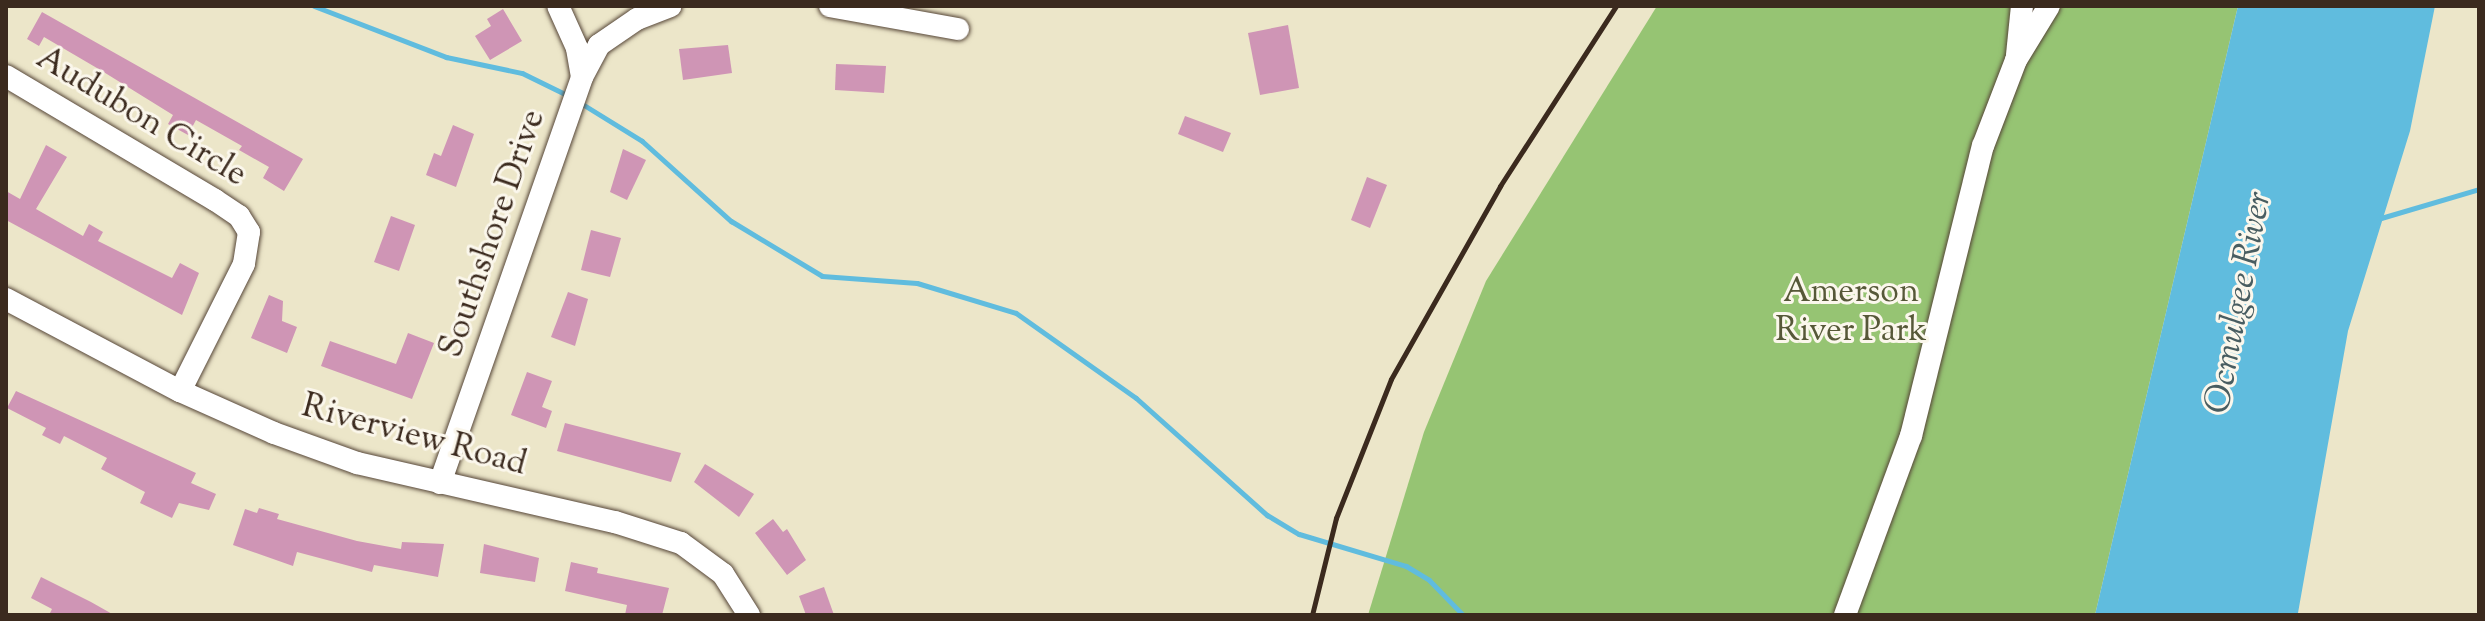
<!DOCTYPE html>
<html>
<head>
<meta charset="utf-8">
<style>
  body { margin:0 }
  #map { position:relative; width:2485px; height:621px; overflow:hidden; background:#ece6c9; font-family:"Sorts Mill Goudy",serif }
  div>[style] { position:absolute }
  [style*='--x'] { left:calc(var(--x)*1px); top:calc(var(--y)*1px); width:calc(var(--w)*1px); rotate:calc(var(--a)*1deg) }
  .green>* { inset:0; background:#96c473 }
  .water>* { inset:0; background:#60bcde }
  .stream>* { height:5px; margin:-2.5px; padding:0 2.5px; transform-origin:2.5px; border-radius:2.5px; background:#60bcde }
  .building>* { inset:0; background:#cf95b5 }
  .roads { filter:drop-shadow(0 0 2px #564638) drop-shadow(0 0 2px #564638) }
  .minor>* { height:22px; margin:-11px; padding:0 11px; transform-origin:11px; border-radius:11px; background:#fff }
  .rail>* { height:5px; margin:-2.5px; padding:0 2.5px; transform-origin:2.5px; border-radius:2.5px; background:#3b2a1e }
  span { translate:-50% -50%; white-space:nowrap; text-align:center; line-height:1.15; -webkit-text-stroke:6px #fbf7ec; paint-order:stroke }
  .street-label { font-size:34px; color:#3b2a1e }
  .park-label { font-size:34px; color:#565838 }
  .water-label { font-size:36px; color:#485d61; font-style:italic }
  .frame { position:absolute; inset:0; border:8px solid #3b2a1e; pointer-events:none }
</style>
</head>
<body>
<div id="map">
  <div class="green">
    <i style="clip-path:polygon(1657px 6px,2238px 6px,2095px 615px,1368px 615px,1424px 432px,1486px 281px)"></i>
  </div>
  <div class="water">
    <i style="clip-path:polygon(2238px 6px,2435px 6px,2410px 131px,2348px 331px,2298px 613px,2095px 615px)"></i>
  </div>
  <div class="stream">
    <i style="--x:314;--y:6;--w:142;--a:21.1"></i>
    <i style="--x:446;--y:57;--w:78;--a:11.9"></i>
    <i style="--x:522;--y:73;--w:50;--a:26.1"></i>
    <i style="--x:579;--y:102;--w:74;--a:31.8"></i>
    <i style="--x:642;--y:141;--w:120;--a:42"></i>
    <i style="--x:731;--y:221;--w:106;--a:31.1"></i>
    <i style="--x:822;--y:276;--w:95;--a:4.2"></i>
    <i style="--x:917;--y:283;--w:103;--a:16.9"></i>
    <i style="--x:1016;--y:313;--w:147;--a:35.3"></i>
    <i style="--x:1136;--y:398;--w:176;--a:41.8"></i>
    <i style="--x:1267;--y:515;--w:37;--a:31"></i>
    <i style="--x:1299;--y:534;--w:112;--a:16.7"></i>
    <i style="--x:1406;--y:566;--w:27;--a:31"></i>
    <i style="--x:1429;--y:580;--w:49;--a:45.8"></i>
    <i style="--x:2381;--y:218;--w:102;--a:-16.5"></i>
  </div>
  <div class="building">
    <i style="clip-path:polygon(503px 9px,522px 41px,490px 60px,475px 36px,491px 26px,487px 19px)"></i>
    <i style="clip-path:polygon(42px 12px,303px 159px,284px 191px,263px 178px,269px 167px,239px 150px,242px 146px,196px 120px,188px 135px,168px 124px,173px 115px,102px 71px,44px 37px,39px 46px,27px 39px)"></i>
    <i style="clip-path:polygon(1288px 25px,1299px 88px,1260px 95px,1248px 33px)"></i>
    <i style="clip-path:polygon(728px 45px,732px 73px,683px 80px,679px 49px)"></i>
    <i style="clip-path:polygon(836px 64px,886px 66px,884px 93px,835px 90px)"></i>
    <i style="clip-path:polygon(1185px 116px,1231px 133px,1223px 152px,1178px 134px)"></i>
    <i style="clip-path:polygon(453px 125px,474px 134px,456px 187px,426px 175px,434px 153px,441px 156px)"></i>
    <i style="clip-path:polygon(46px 145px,67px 157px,36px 209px,83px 236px,89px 224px,103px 232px,98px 241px,172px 278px,180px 263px,199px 273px,182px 315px,6px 220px,6px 191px,20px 199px)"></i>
    <i style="clip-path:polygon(623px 149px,646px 160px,627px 200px,610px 192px)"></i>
    <i style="clip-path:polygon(1367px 177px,1387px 185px,1370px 228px,1351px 220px)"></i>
    <i style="clip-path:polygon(391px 216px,415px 225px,399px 271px,374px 262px)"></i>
    <i style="clip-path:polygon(591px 230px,621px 238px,610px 277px,581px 270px)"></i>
    <i style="clip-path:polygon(568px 292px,588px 299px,575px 346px,551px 337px)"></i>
    <i style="clip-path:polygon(269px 295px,283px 301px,282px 321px,297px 327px,287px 353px,251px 338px)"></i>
    <i style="clip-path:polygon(408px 333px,434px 343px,412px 399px,321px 366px,330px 341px,396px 364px)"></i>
    <i style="clip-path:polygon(527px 372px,552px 381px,542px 407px,552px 411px,546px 428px,511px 415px)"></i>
    <i style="clip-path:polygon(16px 391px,196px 473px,191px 483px,216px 494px,209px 510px,179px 503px,172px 518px,140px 503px,145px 492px,101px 469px,107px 458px,64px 436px,60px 444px,42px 435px,46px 428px,7px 408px)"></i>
    <i style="clip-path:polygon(565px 423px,681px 453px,671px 482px,557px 451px)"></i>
    <i style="clip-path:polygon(705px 464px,754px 494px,739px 517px,694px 482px)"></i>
    <i style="clip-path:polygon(259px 508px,279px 514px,277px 519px,357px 541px,401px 549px,402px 542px,444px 544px,438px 577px,374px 565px,372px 572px,297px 552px,293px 566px,233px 545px,245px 509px,257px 513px)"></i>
    <i style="clip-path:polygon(773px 519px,783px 532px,787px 529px,806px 560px,787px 575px,755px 533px)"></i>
    <i style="clip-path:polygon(484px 544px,539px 558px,535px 582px,480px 573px)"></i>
    <i style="clip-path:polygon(571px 562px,598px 568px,597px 573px,669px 588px,662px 615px,625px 615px,627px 605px,565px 591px)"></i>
    <i style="clip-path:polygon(41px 577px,91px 602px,114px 615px,49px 615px,52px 609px,31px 598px)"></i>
    <i style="clip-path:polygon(824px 587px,834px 615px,806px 615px,799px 596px)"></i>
  </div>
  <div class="roads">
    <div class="minor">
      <i style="--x:830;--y:6;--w:130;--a:10.2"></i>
      <i style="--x:2017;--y:55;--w:49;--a:-84.2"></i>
      <i style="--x:6;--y:76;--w:243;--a:30.7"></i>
      <i style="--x:215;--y:200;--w:29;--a:34"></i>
      <i style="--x:239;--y:216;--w:19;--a:58"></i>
      <i style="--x:249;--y:232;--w:32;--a:99"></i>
      <i style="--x:244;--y:264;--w:142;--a:116.7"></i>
      <i style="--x:582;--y:77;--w:36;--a:-62"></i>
      <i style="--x:599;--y:45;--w:46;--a:-34.4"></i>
      <i style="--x:637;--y:19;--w:36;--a:-21"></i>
      <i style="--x:6;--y:299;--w:197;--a:27.9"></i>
      <i style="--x:180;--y:391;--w:103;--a:24.1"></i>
      <i style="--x:274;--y:433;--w:88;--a:19.9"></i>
      <i style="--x:357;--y:463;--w:265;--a:12.9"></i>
      <i style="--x:615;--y:522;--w:69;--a:17.7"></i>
      <i style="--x:681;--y:543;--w:52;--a:36.4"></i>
      <i style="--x:723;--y:574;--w:49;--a:57.6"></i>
      <i style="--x:440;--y:483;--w:430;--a:-70.7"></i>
      <i style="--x:582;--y:77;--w:29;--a:-100"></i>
      <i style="--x:577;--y:48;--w:46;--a:-114.3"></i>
      <i style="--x:1845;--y:615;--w:191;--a:-69.8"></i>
      <i style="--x:1911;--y:436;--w:299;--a:-76.1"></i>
      <i style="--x:1983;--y:146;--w:92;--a:-69"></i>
      <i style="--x:2016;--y:60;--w:63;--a:-58.6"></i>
    </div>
  </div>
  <div class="rail">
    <i style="--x:1312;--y:615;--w:100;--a:-76.1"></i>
    <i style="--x:1336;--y:518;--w:149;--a:-68.4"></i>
    <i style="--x:1391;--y:379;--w:222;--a:-60.5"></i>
    <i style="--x:1500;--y:186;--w:214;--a:-57.2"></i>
  </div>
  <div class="street-label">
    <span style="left:141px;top:117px;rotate:31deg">Audubon Circle</span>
    <span style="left:493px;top:234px;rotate:-71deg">Southshore Drive</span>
    <span style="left:414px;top:436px;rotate:15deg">Riverview Road</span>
  </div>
  <div class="park-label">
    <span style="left:1851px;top:312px">Amerson<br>River Park</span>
  </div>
  <div class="water-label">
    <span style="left:2240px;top:303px;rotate:-79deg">Ocmulgee River</span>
  </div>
  <div class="frame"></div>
</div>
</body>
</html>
